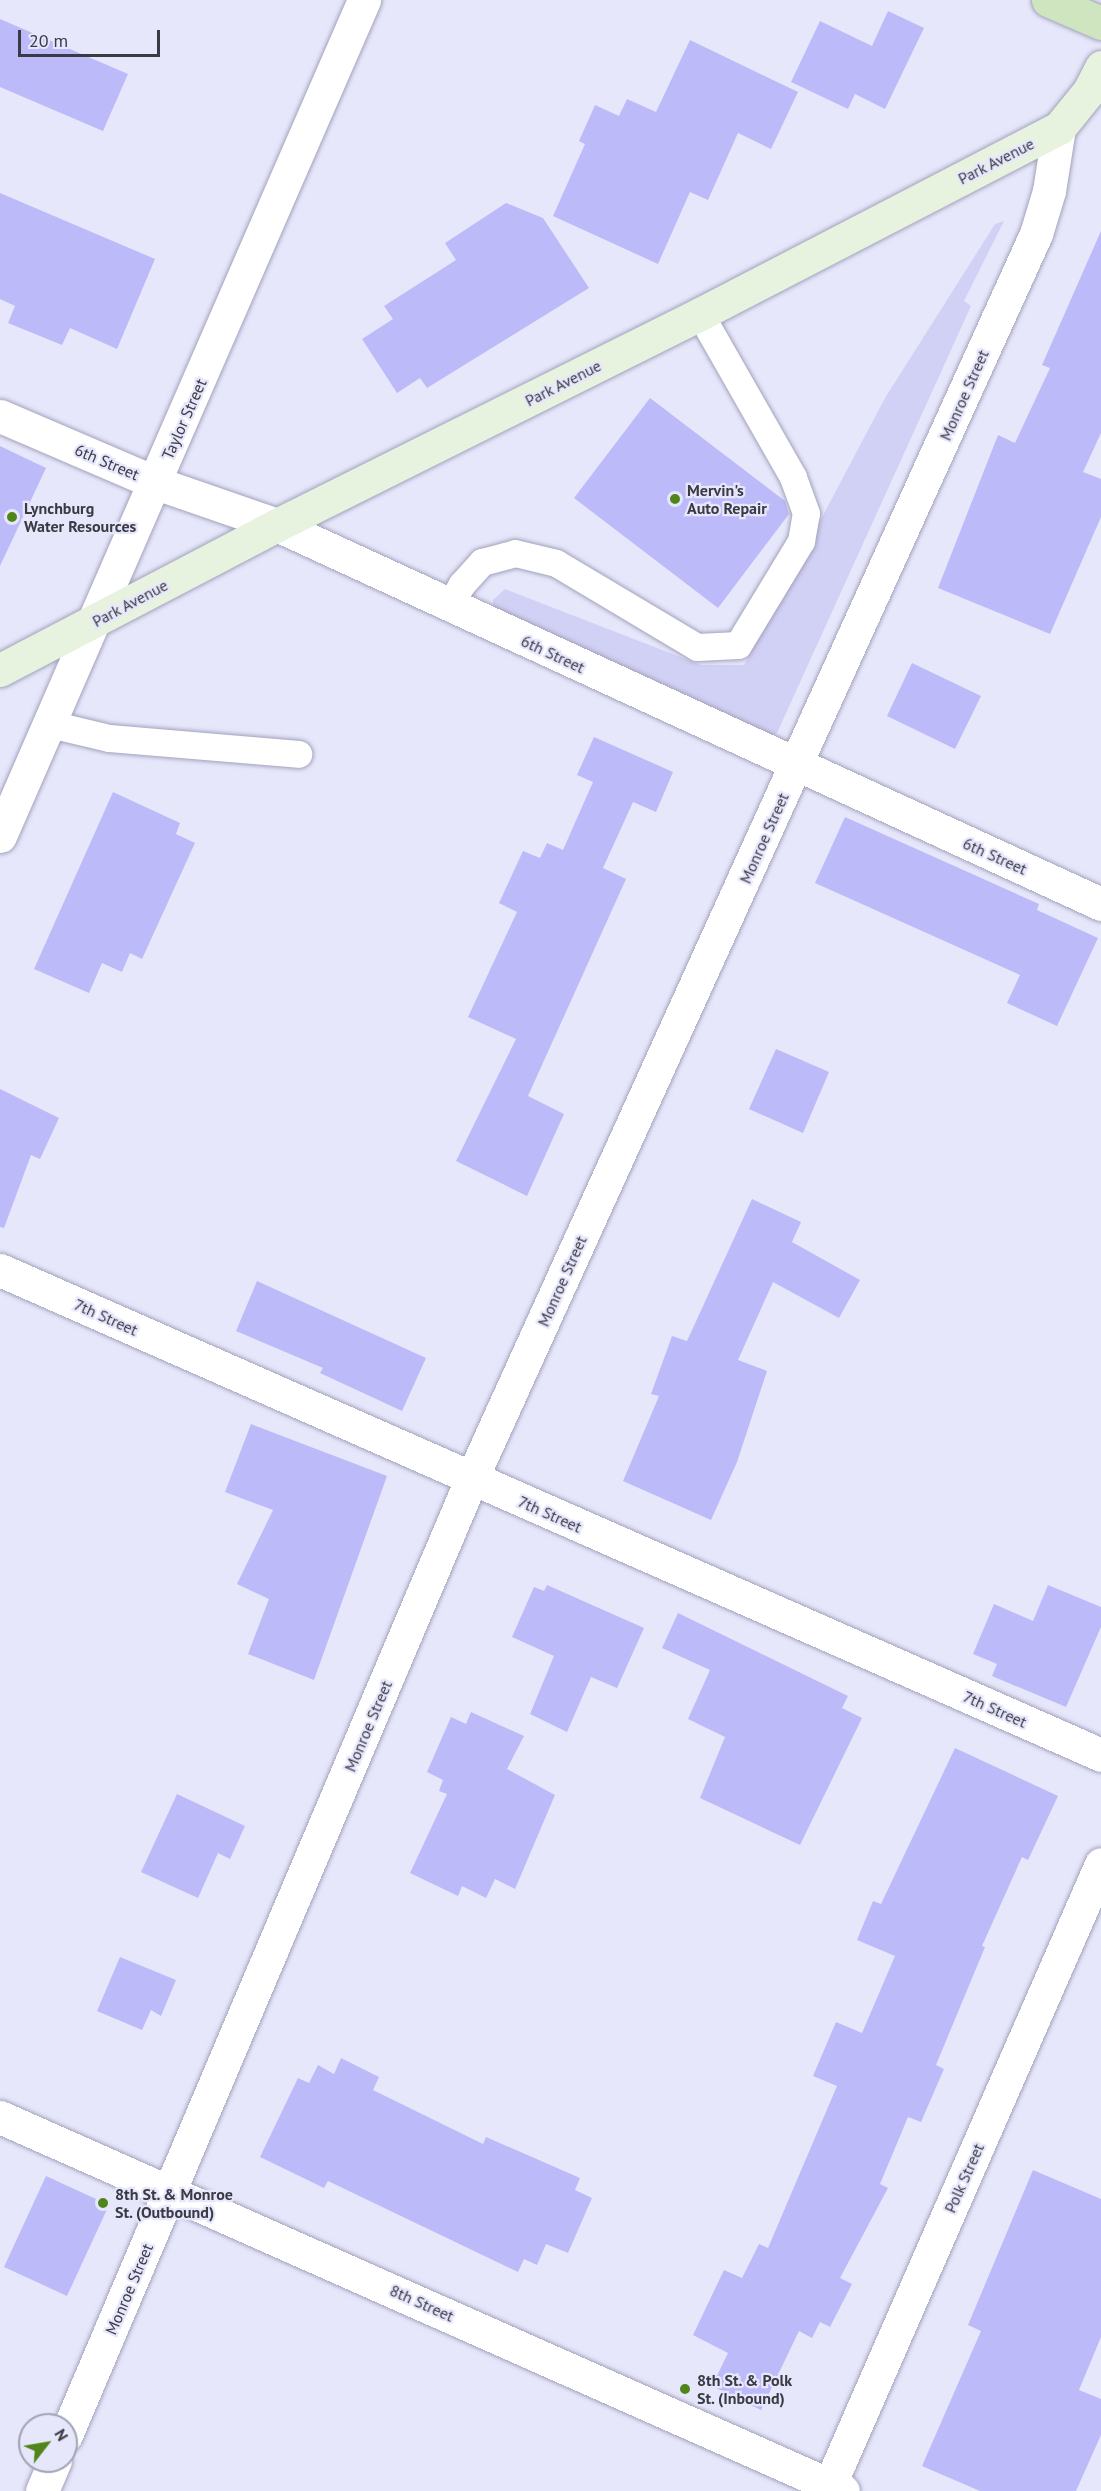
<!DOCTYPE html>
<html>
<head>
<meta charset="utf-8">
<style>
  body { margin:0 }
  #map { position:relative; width:1101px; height:2491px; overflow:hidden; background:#e7e7fc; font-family:"PT Sans",sans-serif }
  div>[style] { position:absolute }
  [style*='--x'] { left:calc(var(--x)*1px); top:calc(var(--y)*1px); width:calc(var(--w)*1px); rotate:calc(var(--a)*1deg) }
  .green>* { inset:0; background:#d1d0f5 }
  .building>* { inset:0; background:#bcbaf8 }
  .roads { filter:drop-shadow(0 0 2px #a2a2bb) drop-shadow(0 0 2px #a2a2bb) }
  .service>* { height:27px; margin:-13.5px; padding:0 13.5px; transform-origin:13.5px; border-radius:13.5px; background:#fff }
  .minor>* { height:33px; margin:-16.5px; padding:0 16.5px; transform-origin:16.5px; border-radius:16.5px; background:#fff }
  .tertiary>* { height:33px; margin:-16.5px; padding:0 16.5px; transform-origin:16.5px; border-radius:16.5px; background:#fff }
  .secondary>* { height:33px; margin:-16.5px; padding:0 16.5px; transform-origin:16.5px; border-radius:16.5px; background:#e7f2df }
  .primary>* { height:33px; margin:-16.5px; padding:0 16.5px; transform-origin:16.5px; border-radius:16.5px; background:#cfe5bf }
  .dots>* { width:16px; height:16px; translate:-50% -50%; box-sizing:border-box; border:3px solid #e7e7fc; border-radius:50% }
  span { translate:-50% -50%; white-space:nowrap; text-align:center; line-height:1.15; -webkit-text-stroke:4.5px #e7e7fc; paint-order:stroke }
  .street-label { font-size:16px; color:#3a3a45 }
  .poi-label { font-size:16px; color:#3a3a45; font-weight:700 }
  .left { translate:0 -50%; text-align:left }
  .north { position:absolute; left:18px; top:2413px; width:60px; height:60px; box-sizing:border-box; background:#e7e7fc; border:2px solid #a2a2b3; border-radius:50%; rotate:59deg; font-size:16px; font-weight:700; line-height:24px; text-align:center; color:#3a3a45 }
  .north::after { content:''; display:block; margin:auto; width:21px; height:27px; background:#50851b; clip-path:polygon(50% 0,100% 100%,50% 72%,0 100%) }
  .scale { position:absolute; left:18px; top:30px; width:142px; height:27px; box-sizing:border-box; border:3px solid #3a3a45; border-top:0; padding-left:8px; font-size:18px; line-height:21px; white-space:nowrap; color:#3a3a45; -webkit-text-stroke:4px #e7e7fc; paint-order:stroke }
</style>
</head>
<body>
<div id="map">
  <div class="green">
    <i style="clip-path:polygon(1004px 221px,964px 301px,971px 306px,777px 733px,767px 737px,493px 613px,493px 600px,505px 589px,701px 665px,744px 665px,885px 398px,995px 224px)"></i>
  </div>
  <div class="building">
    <i style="clip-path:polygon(888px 11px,924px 28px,885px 109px,855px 94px,848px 109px,791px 82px,820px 21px,872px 46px)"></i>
    <i style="clip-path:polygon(0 19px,128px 74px,103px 131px,0 87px)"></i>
    <i style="clip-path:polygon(690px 40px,798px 92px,771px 149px,738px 133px,708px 200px,690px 192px,658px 264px,553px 216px,585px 144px,579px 141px,595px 105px,619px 116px,627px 99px,656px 112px)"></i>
    <i style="clip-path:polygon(0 193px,155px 259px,117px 349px,70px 328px,62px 345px,8px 323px,15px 306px,0 299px)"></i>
    <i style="clip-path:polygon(506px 203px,543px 218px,589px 288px,427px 388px,420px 378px,397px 393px,362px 339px,393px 319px,384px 306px,456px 260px,445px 243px)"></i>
    <i style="clip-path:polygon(1101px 231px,1101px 433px,1083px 472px,1101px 479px,1101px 517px,1050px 634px,938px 588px,998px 435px,1015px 443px,1050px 368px,1042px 365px)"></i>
    <i style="clip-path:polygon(650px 398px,785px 501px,789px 514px,718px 608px,574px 498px)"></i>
    <i style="clip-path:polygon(0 446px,46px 468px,0 566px)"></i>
    <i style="clip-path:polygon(912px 663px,981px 696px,955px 749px,887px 716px)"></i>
    <i style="clip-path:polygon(594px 737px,673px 772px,656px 812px,633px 802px,603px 868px,626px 879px,528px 1096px,564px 1114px,527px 1196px,456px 1161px,516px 1039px,468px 1017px,517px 912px,499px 903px,523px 851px,540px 858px,547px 843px,563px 850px,593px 782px,577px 775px)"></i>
    <i style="clip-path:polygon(113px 792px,180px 823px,176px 834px,195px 843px,142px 959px,130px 953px,122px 972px,102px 963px,89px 993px,34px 969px)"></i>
    <i style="clip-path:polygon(845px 817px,1039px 904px,1037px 910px,1098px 938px,1057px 1026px,1007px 1003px,1020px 975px,815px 883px)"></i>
    <i style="clip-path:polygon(776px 1049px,829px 1072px,803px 1133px,749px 1109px)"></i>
    <i style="clip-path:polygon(0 1089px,59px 1118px,40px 1159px,31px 1155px,4px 1228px,0 1227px)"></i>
    <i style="clip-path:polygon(752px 1199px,801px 1222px,792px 1242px,860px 1280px,839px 1318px,773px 1282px,738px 1360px,767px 1371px,737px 1462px,711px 1520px,623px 1481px,659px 1396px,651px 1394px,672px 1336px,687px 1341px)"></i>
    <i style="clip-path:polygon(257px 1281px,426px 1358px,402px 1411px,320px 1373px,323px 1368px,236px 1331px)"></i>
    <i style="clip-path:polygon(251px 1424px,387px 1476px,314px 1680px,248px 1654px,269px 1599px,237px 1584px,273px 1510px,225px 1492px)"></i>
    <i style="clip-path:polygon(547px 1585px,644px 1628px,617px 1688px,591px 1677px,567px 1732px,530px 1714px,554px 1656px,512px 1637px,534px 1587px,544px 1591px)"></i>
    <i style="clip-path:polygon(1048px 1585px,1101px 1607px,1101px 1627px,1066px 1707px,992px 1676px,997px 1664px,973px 1654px,994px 1604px,1033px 1621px)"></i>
    <i style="clip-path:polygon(678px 1613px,848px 1696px,842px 1708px,862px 1718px,800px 1845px,700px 1798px,725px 1737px,688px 1719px,710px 1670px,662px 1648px)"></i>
    <i style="clip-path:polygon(471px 1712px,524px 1736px,507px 1769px,555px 1795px,515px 1889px,495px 1879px,486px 1898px,462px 1886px,458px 1896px,410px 1873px,447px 1794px,439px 1791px,443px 1780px,427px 1772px,451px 1717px,466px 1724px)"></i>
    <i style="clip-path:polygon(955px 1748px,1058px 1796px,1028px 1860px,1022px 1857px,982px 1946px,985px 1947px,936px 2065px,944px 2069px,921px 2122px,908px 2117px,880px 2184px,888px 2188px,840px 2278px,852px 2284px,830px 2327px,820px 2322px,812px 2338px,799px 2331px,761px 2410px,712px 2386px,728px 2353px,693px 2335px,724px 2270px,742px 2278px,759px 2244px,768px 2248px,837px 2086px,813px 2076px,836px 2022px,862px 2033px,895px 1956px,857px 1940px,873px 1901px,881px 1904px)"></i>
    <i style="clip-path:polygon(177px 1794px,245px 1826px,230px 1859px,218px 1853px,198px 1898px,141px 1872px)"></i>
    <i style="clip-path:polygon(120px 1957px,176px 1980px,161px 2016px,151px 2010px,142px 2030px,97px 2011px)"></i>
    <i style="clip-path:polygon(341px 2058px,379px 2077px,373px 2090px,483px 2144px,486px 2137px,580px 2178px,575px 2190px,592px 2198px,568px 2253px,546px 2244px,537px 2265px,524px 2259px,518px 2272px,328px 2181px,324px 2188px,260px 2157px,298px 2078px,309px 2083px,318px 2065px,334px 2074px)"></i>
    <i style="clip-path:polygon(1033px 2170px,1101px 2199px,1101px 2337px,1079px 2390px,1101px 2399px,1101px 2435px,1076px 2491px,980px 2491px,922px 2466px,981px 2331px,968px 2325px)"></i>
    <i style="clip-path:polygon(46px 2176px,109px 2205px,67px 2296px,4px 2267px)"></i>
  </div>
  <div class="roads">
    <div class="service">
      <i style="--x:449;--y:607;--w:26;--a:-61"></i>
      <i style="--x:462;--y:584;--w:30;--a:-48"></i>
      <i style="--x:482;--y:562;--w:34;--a:-15"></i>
      <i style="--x:515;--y:553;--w:42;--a:13.7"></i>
      <i style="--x:556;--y:563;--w:164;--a:30.8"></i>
      <i style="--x:697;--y:647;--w:41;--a:-2.8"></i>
      <i style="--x:738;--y:645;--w:122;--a:-58.8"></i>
      <i style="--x:801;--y:541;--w:28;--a:-80"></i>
      <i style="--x:806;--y:513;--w:38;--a:-110"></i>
      <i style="--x:793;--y:477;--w:188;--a:-119.7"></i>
      <i style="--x:50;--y:724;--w:61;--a:13.3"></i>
      <i style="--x:109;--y:738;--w:190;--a:4.8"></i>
    </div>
    <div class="minor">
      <i style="--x:0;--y:416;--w:170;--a:23.2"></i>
      <i style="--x:156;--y:483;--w:128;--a:19.1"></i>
      <i style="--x:277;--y:525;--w:907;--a:24.7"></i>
      <i style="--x:0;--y:836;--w:912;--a:-66.47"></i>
      <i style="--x:0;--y:1270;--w:1203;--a:23.77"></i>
      <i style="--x:66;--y:2435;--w:1037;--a:-67.02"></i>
      <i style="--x:471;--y:1480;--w:1368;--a:-65.61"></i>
      <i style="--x:1036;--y:234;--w:45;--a:-73.2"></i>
      <i style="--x:1049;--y:191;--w:64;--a:-81"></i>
      <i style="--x:42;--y:2491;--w:33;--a:-67"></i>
      <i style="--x:827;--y:2491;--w:684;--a:-66.39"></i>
    </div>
    <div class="tertiary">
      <i style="--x:0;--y:2117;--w:922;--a:23.92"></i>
    </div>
    <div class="secondary">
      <i style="--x:0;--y:670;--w:313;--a:-27.6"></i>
      <i style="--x:277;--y:525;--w:473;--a:-26.5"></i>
      <i style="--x:700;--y:314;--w:404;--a:-27.4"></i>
      <i style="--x:1059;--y:128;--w:48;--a:-51"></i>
      <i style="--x:1089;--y:91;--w:27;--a:-63"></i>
    </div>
    <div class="primary">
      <i style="--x:1048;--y:0;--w:58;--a:23.5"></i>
    </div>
  </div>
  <div class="dots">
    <i style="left:675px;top:499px;background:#50851b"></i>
    <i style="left:12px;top:517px;background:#50851b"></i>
    <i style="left:103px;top:2203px;background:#50851b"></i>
    <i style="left:685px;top:2389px;background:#50851b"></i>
  </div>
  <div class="street-label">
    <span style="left:996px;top:161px;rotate:-27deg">Park Avenue</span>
    <span style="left:563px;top:383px;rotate:-27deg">Park Avenue</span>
    <span style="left:964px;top:395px;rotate:-66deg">Monroe Street</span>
    <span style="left:184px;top:419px;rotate:-66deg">Taylor Street</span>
    <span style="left:107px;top:462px;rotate:23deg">6th Street</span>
    <span style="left:130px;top:603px;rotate:-28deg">Park Avenue</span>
    <span style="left:553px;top:654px;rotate:25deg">6th Street</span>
    <span style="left:764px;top:838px;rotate:-66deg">Monroe Street</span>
    <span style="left:995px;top:856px;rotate:24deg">6th Street</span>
    <span style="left:562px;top:1281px;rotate:-66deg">Monroe Street</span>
    <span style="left:106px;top:1317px;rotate:24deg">7th Street</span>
    <span style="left:550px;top:1514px;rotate:24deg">7th Street</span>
    <span style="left:995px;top:1709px;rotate:24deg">7th Street</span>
    <span style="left:368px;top:1726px;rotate:-67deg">Monroe Street</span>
    <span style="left:964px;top:2178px;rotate:-66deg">Polk Street</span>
    <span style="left:129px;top:2289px;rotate:-67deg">Monroe Street</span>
    <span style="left:422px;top:2303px;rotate:24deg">8th Street</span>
  </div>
  <div class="poi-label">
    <span class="left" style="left:687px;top:499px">Mervin's<br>Auto Repair</span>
    <span class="left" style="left:24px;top:517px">Lynchburg<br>Water Resources</span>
    <span class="left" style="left:115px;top:2203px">8th St. &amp; Monroe<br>St. (Outbound)</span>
    <span class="left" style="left:697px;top:2389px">8th St. &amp; Polk<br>St. (Inbound)</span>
  </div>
  <div class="north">N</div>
  <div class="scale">20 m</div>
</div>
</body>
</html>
